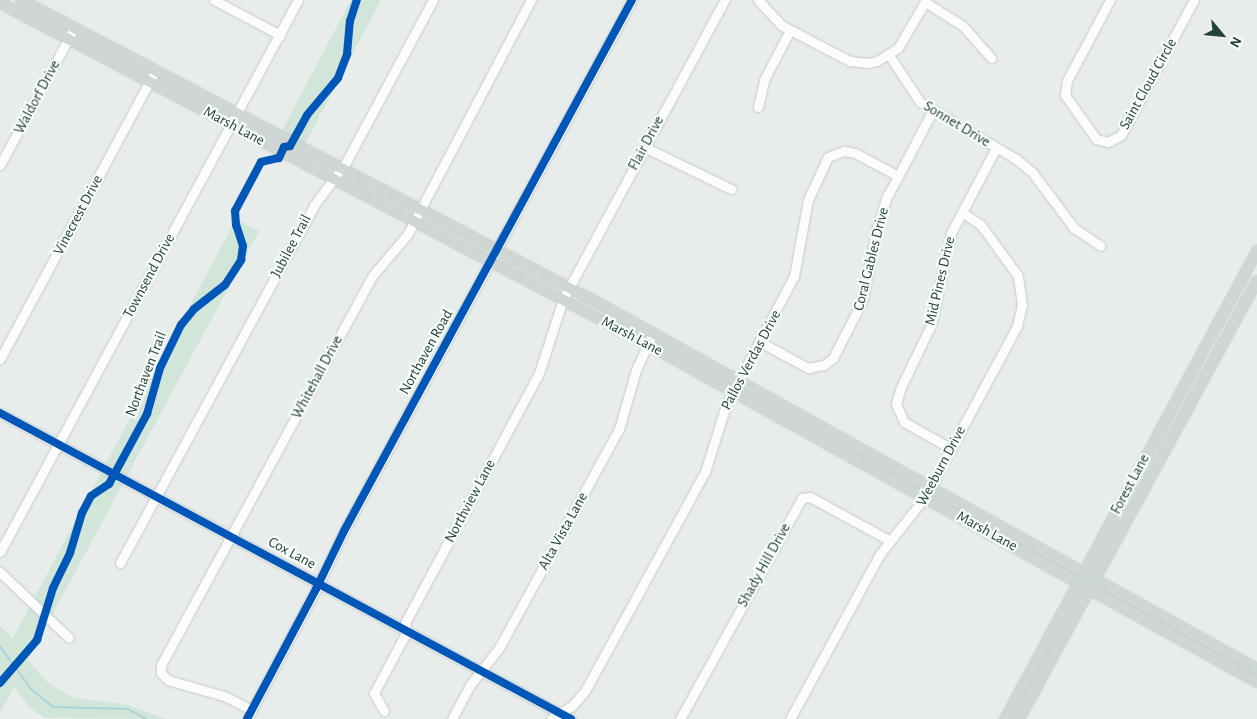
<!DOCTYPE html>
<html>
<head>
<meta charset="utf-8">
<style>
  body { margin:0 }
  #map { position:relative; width:1257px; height:719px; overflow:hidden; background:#e8edeb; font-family:"Alegreya Sans",sans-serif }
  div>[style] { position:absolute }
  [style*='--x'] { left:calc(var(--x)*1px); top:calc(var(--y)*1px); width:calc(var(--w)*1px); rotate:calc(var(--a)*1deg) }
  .green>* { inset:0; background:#d1e6d8 }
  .stream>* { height:2px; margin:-1px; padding:0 1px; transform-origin:1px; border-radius:1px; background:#a9d4db }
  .roads { filter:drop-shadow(0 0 1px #c5cac8) drop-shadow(0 0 1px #c5cac8) }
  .minor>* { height:9px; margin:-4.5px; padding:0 4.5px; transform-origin:4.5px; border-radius:4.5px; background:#fcfcfc }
  .major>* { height:10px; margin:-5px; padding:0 5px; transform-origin:5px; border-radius:5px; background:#cfd7d5 }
  .cycleway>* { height:8px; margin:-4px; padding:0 4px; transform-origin:4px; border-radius:4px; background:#0057b8 }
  span { translate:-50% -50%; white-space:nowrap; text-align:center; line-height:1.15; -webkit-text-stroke:4.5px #f7fbf9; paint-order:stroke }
  .street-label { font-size:15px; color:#24423a }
  .north { position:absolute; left:1197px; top:10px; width:50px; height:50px; -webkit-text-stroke:4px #f7fbf9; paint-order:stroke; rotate:118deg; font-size:14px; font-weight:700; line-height:20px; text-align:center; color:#24423a }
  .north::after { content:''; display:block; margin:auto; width:18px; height:22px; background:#24423a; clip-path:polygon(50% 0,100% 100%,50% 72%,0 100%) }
</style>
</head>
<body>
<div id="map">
  <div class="green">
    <i style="clip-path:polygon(351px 0,381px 0,305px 144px,281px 132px)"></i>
    <i style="clip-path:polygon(236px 219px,259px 231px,28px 660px,47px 682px,73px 698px,125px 704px,166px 719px,45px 718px,30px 708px,14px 687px,0 713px,0 626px,13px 638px)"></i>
  </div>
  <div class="stream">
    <i style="--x:0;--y:646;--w:53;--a:54.2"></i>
    <i style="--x:31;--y:689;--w:28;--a:39"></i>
    <i style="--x:53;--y:707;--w:75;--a:1.5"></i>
    <i style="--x:128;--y:709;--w:21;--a:29"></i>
  </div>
  <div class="roads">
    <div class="minor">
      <i style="--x:214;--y:0;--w:75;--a:27.9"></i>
      <i style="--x:758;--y:0;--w:34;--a:47"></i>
      <i style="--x:781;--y:25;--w:78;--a:27.6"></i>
      <i style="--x:850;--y:61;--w:17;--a:7"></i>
      <i style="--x:867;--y:63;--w:10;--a:-11"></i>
      <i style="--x:877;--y:61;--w:25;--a:-32"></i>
      <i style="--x:898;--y:48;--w:56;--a:-59.7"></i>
      <i style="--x:1110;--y:0;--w:92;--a:118"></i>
      <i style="--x:1067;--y:81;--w:14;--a:98"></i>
      <i style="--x:1065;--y:95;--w:54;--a:54.8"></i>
      <i style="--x:1096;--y:139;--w:12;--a:14"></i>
      <i style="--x:1108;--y:142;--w:15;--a:-28"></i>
      <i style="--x:1121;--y:135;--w:153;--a:-61.6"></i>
      <i style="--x:925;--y:2;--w:45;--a:32.3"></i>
      <i style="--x:963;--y:26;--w:43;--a:48.8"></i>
      <i style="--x:889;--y:55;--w:56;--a:56.6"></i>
      <i style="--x:920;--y:102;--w:112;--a:30.7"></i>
      <i style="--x:1016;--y:159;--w:21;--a:39"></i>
      <i style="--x:1032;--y:172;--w:70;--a:53.1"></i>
      <i style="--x:1074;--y:228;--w:32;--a:34"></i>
      <i style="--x:758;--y:107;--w:28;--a:-77"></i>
      <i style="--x:764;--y:80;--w:56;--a:-62.5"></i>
      <i style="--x:644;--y:147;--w:97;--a:25.8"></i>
      <i style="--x:0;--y:165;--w:156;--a:-61.6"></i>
      <i style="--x:760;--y:342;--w:55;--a:28.4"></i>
      <i style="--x:808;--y:368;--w:16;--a:-11"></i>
      <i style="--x:824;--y:365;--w:11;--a:-38"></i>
      <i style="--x:833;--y:358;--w:66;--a:-63"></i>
      <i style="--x:863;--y:299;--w:70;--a:-79.3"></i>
      <i style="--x:876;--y:230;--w:35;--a:-72"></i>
      <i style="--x:887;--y:197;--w:96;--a:-62.1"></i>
      <i style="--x:0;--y:359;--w:327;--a:-61.7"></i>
      <i style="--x:0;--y:413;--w:648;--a:28.19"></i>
      <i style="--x:950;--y:448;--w:53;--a:-150.5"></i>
      <i style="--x:904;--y:422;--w:20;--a:-114"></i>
      <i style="--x:896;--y:404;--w:18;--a:-74"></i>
      <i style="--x:901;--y:387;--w:69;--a:-64.2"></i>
      <i style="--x:931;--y:325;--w:94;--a:-77.7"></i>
      <i style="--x:951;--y:233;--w:96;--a:-62.1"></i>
      <i style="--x:0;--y:552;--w:627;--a:-61.64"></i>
      <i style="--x:120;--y:563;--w:407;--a:-61.5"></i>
      <i style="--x:314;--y:205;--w:51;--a:-52.9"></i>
      <i style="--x:345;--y:164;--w:186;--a:-61.8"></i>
      <i style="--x:0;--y:572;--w:95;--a:43.7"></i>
      <i style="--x:252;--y:710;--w:31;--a:-153"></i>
      <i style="--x:224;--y:696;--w:58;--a:-164.1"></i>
      <i style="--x:168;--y:680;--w:10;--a:-135"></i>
      <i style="--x:161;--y:673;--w:8;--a:-90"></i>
      <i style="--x:161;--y:665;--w:444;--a:-61.5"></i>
      <i style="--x:373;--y:275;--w:52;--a:-49.6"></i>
      <i style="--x:407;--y:235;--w:266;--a:-62.2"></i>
      <i style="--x:384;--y:711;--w:21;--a:-119"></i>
      <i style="--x:374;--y:693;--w:66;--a:-61.9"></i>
      <i style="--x:405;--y:635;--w:14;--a:-86"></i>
      <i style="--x:406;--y:621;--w:281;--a:-61.8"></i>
      <i style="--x:539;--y:373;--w:78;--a:-72"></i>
      <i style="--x:563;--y:299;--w:340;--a:-61.6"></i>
      <i style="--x:247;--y:719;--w:147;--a:-62"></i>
      <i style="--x:316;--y:589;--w:64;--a:-64.2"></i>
      <i style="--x:344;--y:531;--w:604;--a:-61.53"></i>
      <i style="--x:452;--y:719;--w:38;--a:-62"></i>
      <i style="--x:470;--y:685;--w:47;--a:-51.9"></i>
      <i style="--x:499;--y:648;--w:250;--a:-61.3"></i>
      <i style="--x:619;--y:429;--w:61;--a:-73.9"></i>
      <i style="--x:636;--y:370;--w:41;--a:-65.3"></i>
      <i style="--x:551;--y:719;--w:25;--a:-32"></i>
      <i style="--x:572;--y:706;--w:20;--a:-49"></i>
      <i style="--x:585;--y:691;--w:250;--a:-61.3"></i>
      <i style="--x:705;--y:472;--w:73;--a:-72.6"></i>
      <i style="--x:727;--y:402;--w:143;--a:-62"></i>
      <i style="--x:794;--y:276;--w:77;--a:-79.6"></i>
      <i style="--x:808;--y:200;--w:47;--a:-65.1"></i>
      <i style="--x:828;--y:157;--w:17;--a:-21"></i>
      <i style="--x:844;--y:151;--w:11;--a:10"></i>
      <i style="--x:855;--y:153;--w:49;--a:28.1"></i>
      <i style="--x:680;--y:719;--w:252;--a:-61.1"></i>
      <i style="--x:802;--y:498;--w:8;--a:-7"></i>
      <i style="--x:810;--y:497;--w:90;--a:28.6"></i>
      <i style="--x:790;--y:719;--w:188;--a:-61.4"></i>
      <i style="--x:880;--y:554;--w:73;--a:-51.7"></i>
      <i style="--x:925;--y:497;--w:194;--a:-61.7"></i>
      <i style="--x:1017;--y:326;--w:22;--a:-77"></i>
      <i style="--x:1022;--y:305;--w:29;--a:-98"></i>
      <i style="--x:1018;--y:276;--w:63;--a:-126"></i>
      <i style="--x:981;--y:225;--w:23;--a:-146"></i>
    </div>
    <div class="major">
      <i style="--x:21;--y:0;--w:656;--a:27.7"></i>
      <i style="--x:602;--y:305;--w:749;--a:29.06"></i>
      <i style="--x:0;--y:3;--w:731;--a:27.79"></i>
      <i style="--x:647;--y:344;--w:697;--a:28.99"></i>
      <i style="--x:1005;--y:719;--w:532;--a:-61.7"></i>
      <i style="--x:1019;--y:719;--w:498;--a:-61.5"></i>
    </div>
  </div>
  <div class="cycleway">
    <i style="--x:0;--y:413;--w:648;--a:28.19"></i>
    <i style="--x:0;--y:683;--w:57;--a:-49.3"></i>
    <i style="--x:37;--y:640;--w:54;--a:-72.9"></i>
    <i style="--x:53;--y:588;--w:39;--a:-64"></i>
    <i style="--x:70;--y:553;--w:42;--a:-73.3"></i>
    <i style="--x:82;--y:513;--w:19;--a:-62"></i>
    <i style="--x:91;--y:496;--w:22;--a:-34"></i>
    <i style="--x:109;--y:484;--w:80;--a:-61.5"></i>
    <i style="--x:147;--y:414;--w:48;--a:-74.2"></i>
    <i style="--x:160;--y:368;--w:48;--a:-64"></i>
    <i style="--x:181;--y:325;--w:21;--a:-51"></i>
    <i style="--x:194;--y:309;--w:39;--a:-38"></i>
    <i style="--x:225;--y:285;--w:30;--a:-57"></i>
    <i style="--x:241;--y:260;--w:14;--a:-82"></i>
    <i style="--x:243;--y:246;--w:22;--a:-108"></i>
    <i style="--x:236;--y:225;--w:14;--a:-94"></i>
    <i style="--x:235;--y:211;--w:55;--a:-62"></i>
    <i style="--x:261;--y:162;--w:18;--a:-13"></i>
    <i style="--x:279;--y:158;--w:12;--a:-66"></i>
    <i style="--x:284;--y:147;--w:6;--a:-9"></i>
    <i style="--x:290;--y:146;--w:35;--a:-61"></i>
    <i style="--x:307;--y:115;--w:48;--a:-50"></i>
    <i style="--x:338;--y:78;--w:26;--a:-69"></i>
    <i style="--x:347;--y:54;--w:33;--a:-85"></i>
    <i style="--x:350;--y:21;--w:22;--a:-72"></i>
    <i style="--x:247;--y:719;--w:147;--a:-62"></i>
    <i style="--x:316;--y:589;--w:64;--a:-64.2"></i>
    <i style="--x:344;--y:531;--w:604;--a:-61.53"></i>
  </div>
  <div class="street-label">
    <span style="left:1148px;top:84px;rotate:-61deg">Saint Cloud Circle</span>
    <span style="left:37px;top:97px;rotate:-62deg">Waldorf Drive</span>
    <span style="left:957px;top:124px;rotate:31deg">Sonnet Drive</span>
    <span style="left:234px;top:126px;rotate:28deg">Marsh Lane</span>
    <span style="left:646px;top:143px;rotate:-62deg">Flair Drive</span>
    <span style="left:78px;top:215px;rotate:-62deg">Vinecrest Drive</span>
    <span style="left:291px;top:246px;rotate:-62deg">Jubilee Trail</span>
    <span style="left:871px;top:259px;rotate:-76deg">Coral Gables Drive</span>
    <span style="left:149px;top:276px;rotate:-62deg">Townsend Drive</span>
    <span style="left:940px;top:281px;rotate:-77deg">Mid Pines Drive</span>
    <span style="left:632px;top:336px;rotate:28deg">Marsh Lane</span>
    <span style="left:426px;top:352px;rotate:-61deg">Northaven Road</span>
    <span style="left:751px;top:360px;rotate:-62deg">Pallos Verdas Drive</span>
    <span style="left:146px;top:374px;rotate:-69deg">Northaven Trail</span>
    <span style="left:317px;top:377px;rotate:-62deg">Whitehall Drive</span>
    <span style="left:941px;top:466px;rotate:-62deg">Weeburn Drive</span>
    <span style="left:1130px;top:484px;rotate:-62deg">Forest Lane</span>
    <span style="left:470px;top:501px;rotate:-62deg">Northview Lane</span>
    <span style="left:563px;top:531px;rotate:-61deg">Alta Vista Lane</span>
    <span style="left:987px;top:531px;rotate:29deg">Marsh Lane</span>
    <span style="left:292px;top:553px;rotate:28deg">Cox Lane</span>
    <span style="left:764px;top:565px;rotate:-61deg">Shady Hill Drive</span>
  </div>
  <div class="north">N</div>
</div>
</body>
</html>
